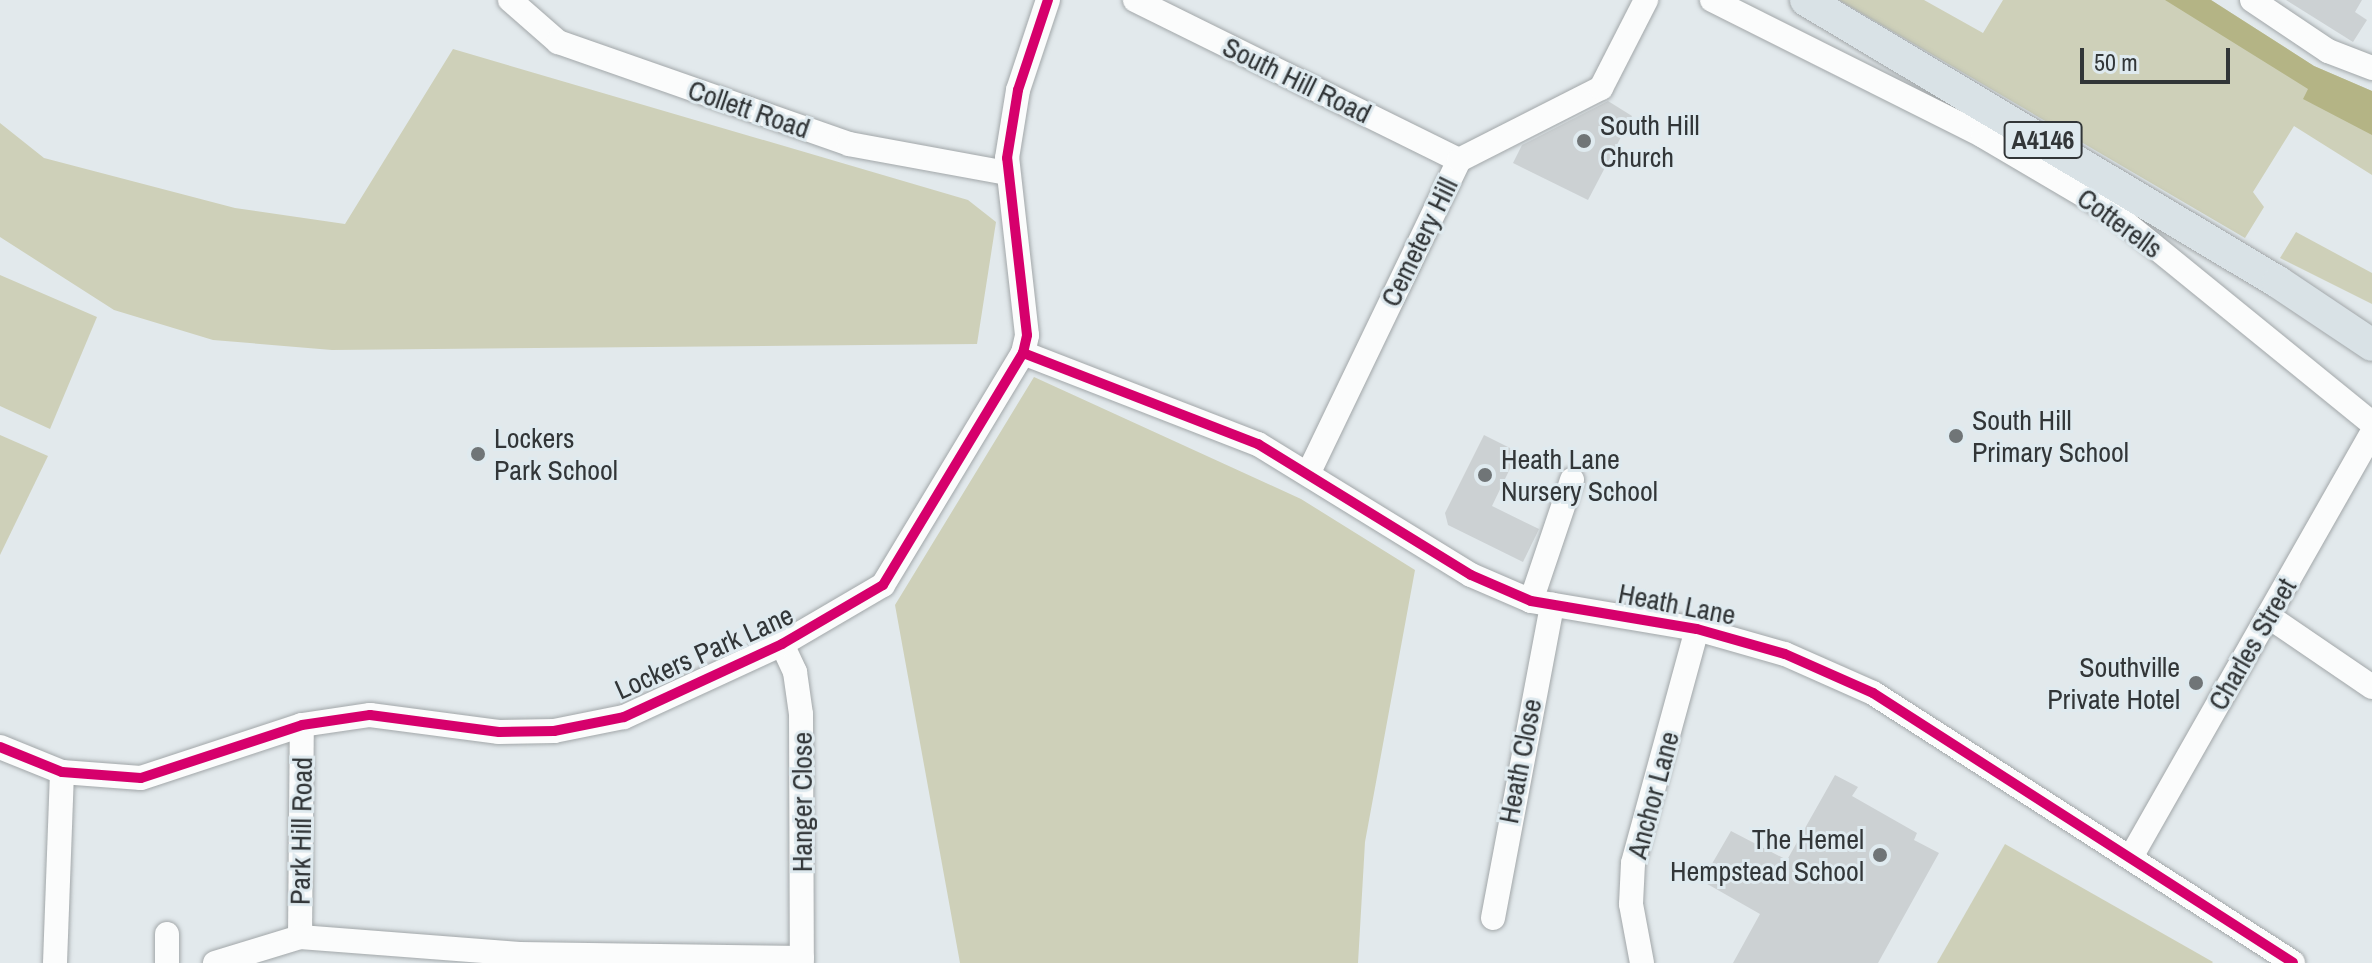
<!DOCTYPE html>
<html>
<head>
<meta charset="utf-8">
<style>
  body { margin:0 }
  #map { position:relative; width:2372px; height:963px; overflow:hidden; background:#e2e9ec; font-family:"Archivo Narrow",sans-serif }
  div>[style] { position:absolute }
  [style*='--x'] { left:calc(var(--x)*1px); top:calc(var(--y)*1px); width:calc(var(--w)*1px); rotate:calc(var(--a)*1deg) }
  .green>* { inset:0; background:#ced0b9 }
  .water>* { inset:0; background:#b4b485 }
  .building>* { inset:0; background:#ccd1d3 }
  .roads { filter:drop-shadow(0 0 2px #a2a7a9) drop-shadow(0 0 2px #a2a7a9) }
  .minor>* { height:24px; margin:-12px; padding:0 12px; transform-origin:12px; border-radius:12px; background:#fbfcfc }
  .major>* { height:32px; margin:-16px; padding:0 16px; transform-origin:16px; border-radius:16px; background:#d9e2e6 }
  .cycleway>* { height:10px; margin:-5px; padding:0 5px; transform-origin:5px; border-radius:5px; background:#d6006c }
  .dots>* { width:22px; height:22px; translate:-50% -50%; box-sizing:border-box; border:4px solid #dfeaef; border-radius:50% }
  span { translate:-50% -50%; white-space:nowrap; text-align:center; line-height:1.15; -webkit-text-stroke:6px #dfeaef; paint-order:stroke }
  .shield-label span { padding:2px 6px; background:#dfeaef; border:2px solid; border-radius:6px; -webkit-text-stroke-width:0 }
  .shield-label { font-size:26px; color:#323638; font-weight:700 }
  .street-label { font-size:28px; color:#323638 }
  .poi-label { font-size:28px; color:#323638 }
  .left { translate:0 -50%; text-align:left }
  .right { translate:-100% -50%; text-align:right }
  .scale { position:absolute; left:2080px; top:48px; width:150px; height:36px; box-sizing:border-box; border:4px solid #323638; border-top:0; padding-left:10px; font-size:24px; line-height:28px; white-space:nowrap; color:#323638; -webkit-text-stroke:6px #dfeaef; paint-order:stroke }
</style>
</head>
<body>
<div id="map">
  <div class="green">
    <i style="clip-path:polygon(1839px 0,1924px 0,1983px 33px,2003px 0,2211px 0,2314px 66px,2372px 91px,2372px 175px,2294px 126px,2253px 192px,2264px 207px,2245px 238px)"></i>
    <i style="clip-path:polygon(453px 49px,968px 200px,996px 222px,977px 344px,332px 350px,213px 340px,114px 310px,0 237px,0 123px,44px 158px,235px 208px,345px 224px)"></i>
    <i style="clip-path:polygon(2296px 232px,2372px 273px,2372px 304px,2280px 258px)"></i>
    <i style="clip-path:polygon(0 275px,97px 317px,50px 429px,0 406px)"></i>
    <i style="clip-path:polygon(1034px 377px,1301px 499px,1415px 570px,1365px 842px,1358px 963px,960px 963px,895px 605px)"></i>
    <i style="clip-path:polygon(0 435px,48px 456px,0 555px)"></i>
    <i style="clip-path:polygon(2005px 844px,2213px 962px,2212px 963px,1937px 963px)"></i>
  </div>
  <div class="water">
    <i style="clip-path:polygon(2165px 0,2211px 0,2314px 66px,2372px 91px,2372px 135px,2303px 99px,2308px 89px)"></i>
  </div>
  <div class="building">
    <i style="clip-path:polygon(2286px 0,2362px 0,2355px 12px,2367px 20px,2353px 42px)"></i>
    <i style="clip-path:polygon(1608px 101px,1632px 116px,1588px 200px,1513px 163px,1522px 145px)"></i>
    <i style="clip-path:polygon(1484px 435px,1518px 452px,1492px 506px,1539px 529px,1523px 562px,1448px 525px,1445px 513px)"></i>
    <i style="clip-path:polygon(1835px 775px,1858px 787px,1852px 796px,1917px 833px,1914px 840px,1939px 853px,1878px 963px,1733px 963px,1760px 914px,1702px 881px,1731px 831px,1787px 860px)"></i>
  </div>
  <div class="roads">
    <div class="minor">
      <i style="--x:510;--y:0;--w:64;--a:41.2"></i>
      <i style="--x:558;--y:42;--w:308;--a:19.3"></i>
      <i style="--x:849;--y:144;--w:161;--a:10.4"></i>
      <i style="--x:1135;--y:0;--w:361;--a:26.3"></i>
      <i style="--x:1712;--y:0;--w:303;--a:26.6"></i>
      <i style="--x:1983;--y:136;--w:150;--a:30.5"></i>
      <i style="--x:2112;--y:212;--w:335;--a:39.1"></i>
      <i style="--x:2252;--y:0;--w:92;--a:33.9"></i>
      <i style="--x:2328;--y:51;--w:47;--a:21.1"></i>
      <i style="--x:1023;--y:353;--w:252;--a:21.2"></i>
      <i style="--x:1258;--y:444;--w:250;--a:31.6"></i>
      <i style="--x:1471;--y:575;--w:65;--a:23.4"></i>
      <i style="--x:1531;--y:601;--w:168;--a:9.6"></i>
      <i style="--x:1697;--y:629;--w:91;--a:15.9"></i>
      <i style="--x:1785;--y:654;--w:96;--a:23.9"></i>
      <i style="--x:1873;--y:693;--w:499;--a:32.7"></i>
      <i style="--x:1309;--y:472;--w:346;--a:-64.3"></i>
      <i style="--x:1459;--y:160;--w:159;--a:-26.9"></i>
      <i style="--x:1601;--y:88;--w:99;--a:-62.9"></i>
      <i style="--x:1531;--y:601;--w:128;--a:-71.3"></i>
      <i style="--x:2268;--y:616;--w:126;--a:34.3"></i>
      <i style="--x:782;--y:644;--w:31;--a:65"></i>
      <i style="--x:795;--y:672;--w:42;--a:81.9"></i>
      <i style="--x:801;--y:714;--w:249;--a:89.8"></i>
      <i style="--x:0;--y:747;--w:67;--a:22"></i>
      <i style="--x:62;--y:772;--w:79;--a:4.3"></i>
      <i style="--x:141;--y:778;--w:169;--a:-18.2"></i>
      <i style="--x:302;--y:725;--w:69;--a:-8.4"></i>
      <i style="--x:370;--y:715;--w:130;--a:7.5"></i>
      <i style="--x:499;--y:732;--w:55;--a:-1"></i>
      <i style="--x:554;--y:731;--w:71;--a:-11.3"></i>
      <i style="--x:624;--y:717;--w:174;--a:-24.8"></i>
      <i style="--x:782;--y:644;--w:117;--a:-30.3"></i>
      <i style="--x:883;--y:585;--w:271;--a:-58.9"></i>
      <i style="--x:1023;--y:353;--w:18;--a:-77"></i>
      <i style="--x:1027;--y:335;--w:178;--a:-96.4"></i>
      <i style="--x:1007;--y:158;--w:69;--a:-80.8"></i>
      <i style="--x:1018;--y:90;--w:95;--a:-71.6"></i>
      <i style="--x:2131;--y:857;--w:489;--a:-60.4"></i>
      <i style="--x:1493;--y:918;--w:319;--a:-79.3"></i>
      <i style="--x:167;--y:934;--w:29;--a:90"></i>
      <i style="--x:300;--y:937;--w:212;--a:-89.5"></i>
      <i style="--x:55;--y:963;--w:191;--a:-87.9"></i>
      <i style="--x:215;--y:963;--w:89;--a:-17"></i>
      <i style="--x:300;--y:937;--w:220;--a:4.4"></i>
      <i style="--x:519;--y:954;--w:283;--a:0.8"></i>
      <i style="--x:1642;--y:963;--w:60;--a:-100.6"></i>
      <i style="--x:1631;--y:904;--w:41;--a:-87.2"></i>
      <i style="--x:1633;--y:863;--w:243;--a:-74.7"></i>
    </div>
    <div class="major">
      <i style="--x:1806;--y:0;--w:550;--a:30.86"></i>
      <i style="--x:2278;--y:282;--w:113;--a:33.8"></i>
    </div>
  </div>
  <div class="cycleway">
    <i style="--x:1023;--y:353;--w:252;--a:21.2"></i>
    <i style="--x:1258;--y:444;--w:250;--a:31.6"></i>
    <i style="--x:1471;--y:575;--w:65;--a:23.4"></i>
    <i style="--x:1531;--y:601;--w:168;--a:9.6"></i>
    <i style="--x:1697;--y:629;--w:91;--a:15.9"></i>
    <i style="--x:1785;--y:654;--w:96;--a:23.9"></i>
    <i style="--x:1873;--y:693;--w:499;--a:32.7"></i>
    <i style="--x:0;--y:747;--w:67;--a:22"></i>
    <i style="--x:62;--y:772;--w:79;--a:4.3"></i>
    <i style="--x:141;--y:778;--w:169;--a:-18.2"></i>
    <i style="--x:302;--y:725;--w:69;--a:-8.4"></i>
    <i style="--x:370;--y:715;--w:130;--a:7.5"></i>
    <i style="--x:499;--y:732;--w:55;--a:-1"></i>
    <i style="--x:554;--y:731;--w:71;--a:-11.3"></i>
    <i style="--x:624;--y:717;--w:174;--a:-24.8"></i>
    <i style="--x:782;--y:644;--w:117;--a:-30.3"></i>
    <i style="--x:883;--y:585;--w:271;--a:-58.9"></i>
    <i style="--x:1023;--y:353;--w:18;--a:-77"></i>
    <i style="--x:1027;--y:335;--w:178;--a:-96.4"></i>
    <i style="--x:1007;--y:158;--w:69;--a:-80.8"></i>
    <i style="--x:1018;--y:90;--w:95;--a:-71.6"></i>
  </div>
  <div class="dots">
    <i style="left:1584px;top:141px;background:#707577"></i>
    <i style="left:1956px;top:436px;background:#707577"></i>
    <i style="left:478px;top:454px;background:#707577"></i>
    <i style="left:1485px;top:475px;background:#707577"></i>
    <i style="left:2196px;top:683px;background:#707577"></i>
    <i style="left:1880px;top:855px;background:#707577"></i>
  </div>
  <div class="shield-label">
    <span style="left:2043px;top:140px">A4146</span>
  </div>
  <div class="street-label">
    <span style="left:1297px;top:80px;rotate:26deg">South Hill Road</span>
    <span style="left:749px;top:109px;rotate:19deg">Collett Road</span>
    <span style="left:2120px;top:223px;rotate:36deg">Cotterells</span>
    <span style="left:1419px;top:242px;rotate:-64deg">Cemetery Hill</span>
    <span style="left:1677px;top:604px;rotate:11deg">Heath Lane</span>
    <span style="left:2252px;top:644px;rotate:-60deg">Charles Street</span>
    <span style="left:704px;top:652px;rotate:-24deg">Lockers Park Lane</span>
    <span style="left:1520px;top:761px;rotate:-79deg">Heath Close</span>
    <span style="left:1653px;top:795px;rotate:-75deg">Anchor Lane</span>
    <span style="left:802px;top:802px;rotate:-90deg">Hanger Close</span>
    <span style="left:301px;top:831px;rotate:-89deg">Park Hill Road</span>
  </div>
  <div class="poi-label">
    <span class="left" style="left:1600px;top:141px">South Hill<br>Church</span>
    <span class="left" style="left:1972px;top:436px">South Hill<br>Primary School</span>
    <span class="left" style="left:494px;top:454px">Lockers<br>Park School</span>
    <span class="left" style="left:1501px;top:475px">Heath Lane<br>Nursery School</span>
    <span class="right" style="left:2180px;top:683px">Southville<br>Private Hotel</span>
    <span class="right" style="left:1864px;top:855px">The Hemel<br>Hempstead School</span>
  </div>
  <div class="scale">50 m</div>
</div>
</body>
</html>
